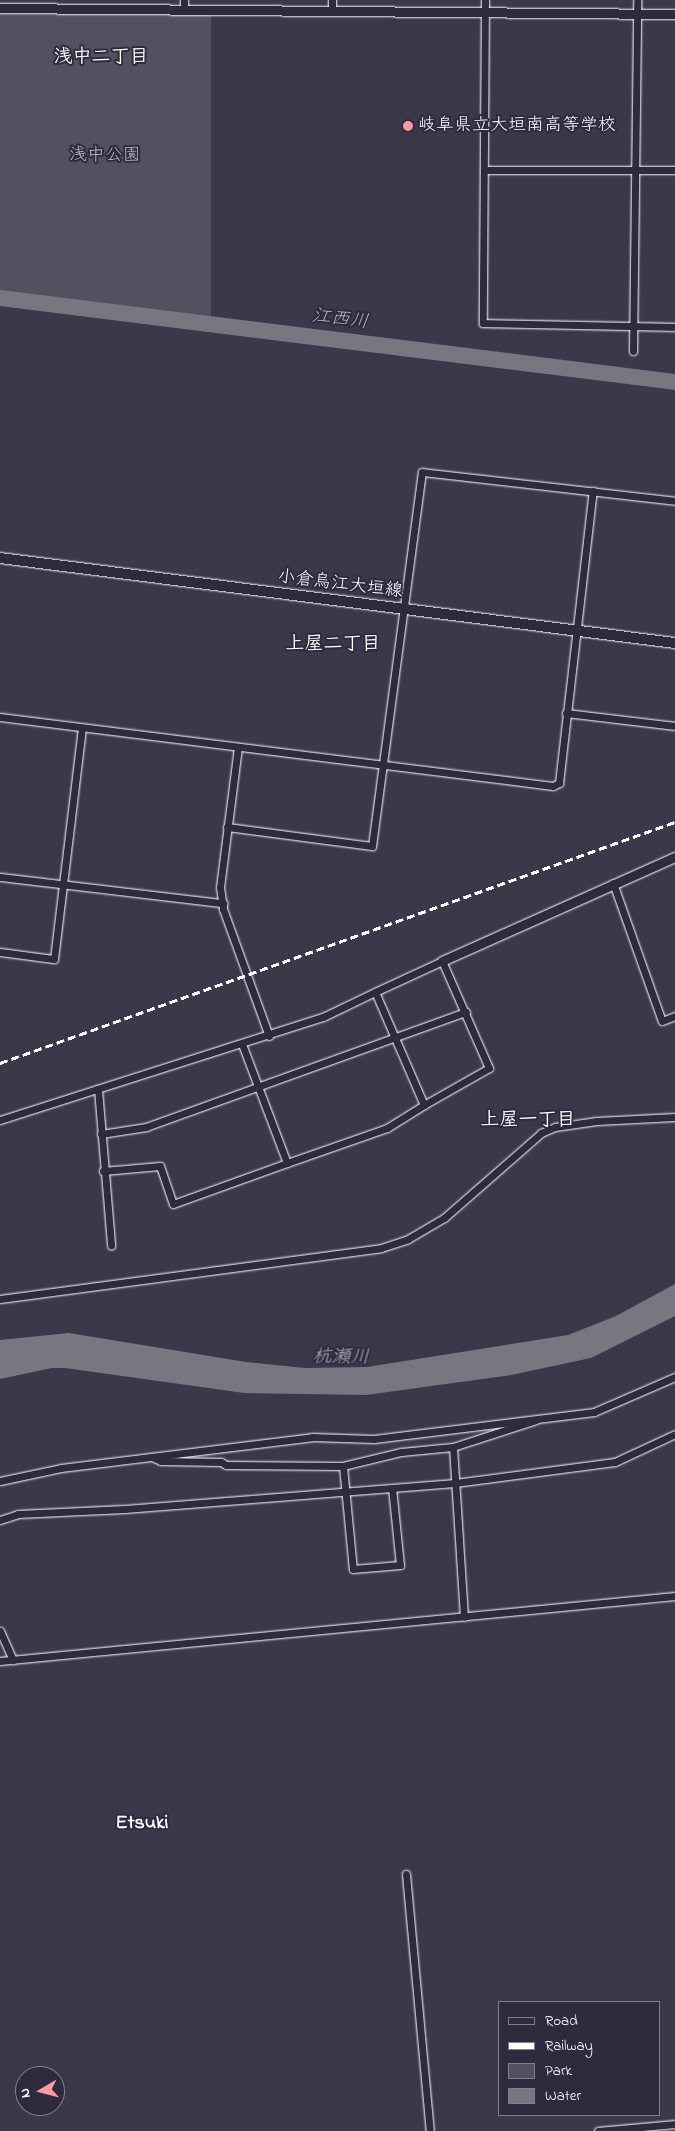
<!DOCTYPE html>
<html>
<head>
<meta charset="utf-8">
<style>
  body { margin:0 }
  #map { position:relative; width:675px; height:2131px; overflow:hidden; background:#3c3749; font-family:"Indie Flower","Klee One",sans-serif }
  div>[style] { position:absolute }
  [style*='--x'] { left:calc(var(--x)*1px); top:calc(var(--y)*1px); width:calc(var(--w)*1px); rotate:calc(var(--a)*1deg) }
  .green>* { inset:0; background:#555060 }
  .water>* { inset:0; background:#797682 }
  .river>* { height:16px; margin:-8px; padding:0 8px; transform-origin:8px; border-radius:8px; background:#797682 }
  .roads { filter:drop-shadow(0 0 1px #fff) drop-shadow(0 0 1px #fff) }
  .minor>* { height:7px; margin:-3.5px; padding:0 3.5px; transform-origin:3.5px; border-radius:3.5px; background:#2f2a3d }
  .tertiary>* { height:9px; margin:-4.5px; padding:0 4.5px; transform-origin:4.5px; border-radius:4.5px; background:#2f2a3d }
  .secondary>* { height:10px; margin:-5px; padding:0 5px; transform-origin:5px; border-radius:5px; background:#2f2a3d }
  .rail>* { height:2.5px; margin-top:-1.25px; transform-origin:0; background:repeating-linear-gradient(90deg,#fff 0 8px,transparent 0 12px) }
  .dots>* { width:14px; height:14px; translate:-50% -50%; box-sizing:border-box; border:2px solid #2f2a3d; border-radius:50% }
  span { translate:-50% -50%; white-space:nowrap; text-align:center; line-height:1.15; -webkit-text-stroke:4px #2f2a3d; paint-order:stroke }
  .poi-label { font-size:18px; color:#fff }
  .left { translate:0 -50%; text-align:left }
  .park-label { font-size:18px; color:#bbb9bf }
  .street-label { font-size:18px; color:#fff }
  .neighbourhood-label { font-size:19px; color:#fff; font-weight:700 }
  .water-label { font-size:19px; color:#b5b4ba; font-style:italic }
  .quarter-label { font-size:20px; color:#fff; font-weight:700 }
  .legend { position:absolute; left:498px; top:2001px; width:162px; height:115px; box-sizing:border-box; background:#2f2a3d; border:1px solid #827f8b; margin:0; padding:6px 9px; list-style:none; font-size:15px; color:#fff }
  .legend li { display:flex; align-items:center; gap:10px; height:25px }
  .legend b { width:25px; border:1px solid #827f8b }
  .north { position:absolute; left:15px; top:2066px; width:50px; height:50px; box-sizing:border-box; background:#2f2a3d; border:1px solid #827f8b; border-radius:50%; rotate:262deg; font-size:14px; font-weight:700; line-height:20px; text-align:center; color:#fff }
  .north::after { content:''; display:block; margin:auto; width:18px; height:22px; background:#ff9aa2; clip-path:polygon(50% 0,100% 100%,50% 72%,0 100%) }
</style>
</head>
<body>
<div id="map">
  <div class="green">
    <i style="clip-path:polygon(0 14px,211px 14px,211px 324px,0 298px)"></i>
  </div>
  <div class="water">
    <i style="clip-path:polygon(675px 1284px,675px 1316px,591px 1358px,511px 1375px,366px 1395px,244px 1393px,65px 1368px,52px 1368px,0 1379px,0 1340px,69px 1333px,246px 1362px,305px 1368px,367px 1367px,568px 1335px,616px 1316px)"></i>
  </div>
  <div class="river">
    <i style="--x:0;--y:298;--w:680;--a:7.09"></i>
  </div>
  <div class="roads">
    <div class="minor">
      <i style="--x:184;--y:0;--w:8;--a:90"></i>
      <i style="--x:485;--y:0;--w:323;--a:90.4"></i>
      <i style="--x:483;--y:323;--w:192;--a:1.2"></i>
      <i style="--x:332;--y:9;--w:9;--a:-90"></i>
      <i style="--x:484;--y:170;--w:191;--a:0"></i>
      <i style="--x:633;--y:351;--w:351;--a:-89.3"></i>
      <i style="--x:566;--y:713;--w:110;--a:6.8"></i>
      <i style="--x:0;--y:717;--w:557;--a:7.11"></i>
      <i style="--x:553;--y:786;--w:7;--a:-27"></i>
      <i style="--x:559;--y:783;--w:294;--a:-83.4"></i>
      <i style="--x:238;--y:747;--w:141;--a:97.3"></i>
      <i style="--x:220;--y:887;--w:22;--a:82"></i>
      <i style="--x:223;--y:909;--w:135;--a:70.1"></i>
      <i style="--x:227;--y:827;--w:146;--a:7.5"></i>
      <i style="--x:372;--y:846;--w:377;--a:-82.4"></i>
      <i style="--x:422;--y:472;--w:255;--a:6.5"></i>
      <i style="--x:0;--y:877;--w:225;--a:6.7"></i>
      <i style="--x:613;--y:883;--w:146;--a:70.5"></i>
      <i style="--x:662;--y:1021;--w:14;--a:-21"></i>
      <i style="--x:0;--y:952;--w:54;--a:7.4"></i>
      <i style="--x:54;--y:959;--w:233;--a:-83.1"></i>
      <i style="--x:98;--y:1089;--w:157;--a:85.2"></i>
      <i style="--x:0;--y:1120;--w:339;--a:-17.7"></i>
      <i style="--x:323;--y:1017;--w:58;--a:-25.7"></i>
      <i style="--x:375;--y:992;--w:74;--a:-24.8"></i>
      <i style="--x:442;--y:961;--w:117;--a:66.3"></i>
      <i style="--x:489;--y:1068;--w:75;--a:150.4"></i>
      <i style="--x:424;--y:1105;--w:123;--a:-113.4"></i>
      <i style="--x:101;--y:1134;--w:46;--a:-8.8"></i>
      <i style="--x:146;--y:1127;--w:340;--a:-19.8"></i>
      <i style="--x:287;--y:1163;--w:106;--a:-19.3"></i>
      <i style="--x:387;--y:1128;--w:44;--a:-31.9"></i>
      <i style="--x:103;--y:1171;--w:57;--a:-5"></i>
      <i style="--x:160;--y:1166;--w:40;--a:71.1"></i>
      <i style="--x:173;--y:1204;--w:121;--a:-19.8"></i>
      <i style="--x:287;--y:1163;--w:127;--a:-110.7"></i>
      <i style="--x:0;--y:1299;--w:384;--a:-7.6"></i>
      <i style="--x:381;--y:1248;--w:28;--a:-18"></i>
      <i style="--x:408;--y:1239;--w:42;--a:-30.3"></i>
      <i style="--x:444;--y:1218;--w:129;--a:-41.2"></i>
      <i style="--x:541;--y:1133;--w:15;--a:-23"></i>
      <i style="--x:555;--y:1127;--w:42;--a:-8.1"></i>
      <i style="--x:597;--y:1121;--w:78;--a:-2.9"></i>
      <i style="--x:453;--y:1447;--w:170;--a:86.3"></i>
      <i style="--x:152;--y:1457;--w:10;--a:24"></i>
      <i style="--x:161;--y:1461;--w:60;--a:1"></i>
      <i style="--x:221;--y:1462;--w:6;--a:31"></i>
      <i style="--x:226;--y:1465;--w:117;--a:0.5"></i>
      <i style="--x:343;--y:1466;--w:60;--a:-13.6"></i>
      <i style="--x:401;--y:1452;--w:52;--a:-5.5"></i>
      <i style="--x:453;--y:1447;--w:87;--a:-18"></i>
      <i style="--x:343;--y:1466;--w:103;--a:84.5"></i>
      <i style="--x:353;--y:1569;--w:47;--a:-4.9"></i>
      <i style="--x:400;--y:1565;--w:77;--a:-95.9"></i>
      <i style="--x:0;--y:1481;--w:62;--a:-12"></i>
      <i style="--x:61;--y:1468;--w:253;--a:-7"></i>
      <i style="--x:312;--y:1437;--w:62;--a:1.8"></i>
      <i style="--x:374;--y:1439;--w:222;--a:-7"></i>
      <i style="--x:594;--y:1412;--w:88;--a:-23.4"></i>
      <i style="--x:0;--y:1520;--w:19;--a:-18"></i>
      <i style="--x:18;--y:1514;--w:107;--a:-2.7"></i>
      <i style="--x:125;--y:1509;--w:331;--a:-4.5"></i>
      <i style="--x:455;--y:1483;--w:161;--a:-7.5"></i>
      <i style="--x:615;--y:1462;--w:66;--a:-25"></i>
      <i style="--x:0;--y:1631;--w:32;--a:66"></i>
      <i style="--x:0;--y:1661;--w:678;--a:-5.5"></i>
      <i style="--x:406;--y:1874;--w:258;--a:84.7"></i>
      <i style="--x:598;--y:2131;--w:77;--a:-5.2"></i>
    </div>
    <div class="tertiary">
      <i style="--x:0;--y:8;--w:675;--a:0.51"></i>
      <i style="--x:442;--y:961;--w:255;--a:-24.1"></i>
    </div>
    <div class="secondary">
      <i style="--x:0;--y:558;--w:680;--a:7.18"></i>
    </div>
  </div>
  <div class="rail">
    <i style="--x:0;--y:1063;--w:717;--a:-19.65"></i>
  </div>
  <div class="dots">
    <i style="left:408px;top:126px;background:#ff9aa2"></i>
  </div>
  <div class="poi-label">
    <span class="left" style="left:418px;top:126px">岐阜県立大垣南高等学校</span>
  </div>
  <div class="park-label">
    <span style="left:105px;top:156px">浅中公園</span>
  </div>
  <div class="street-label">
    <span style="left:340px;top:585px;rotate:7deg">小倉烏江大垣線</span>
  </div>
  <div class="neighbourhood-label">
    <span style="left:101px;top:58px">浅中二丁目</span>
    <span style="left:333px;top:645px">上屋二丁目</span>
    <span style="left:528px;top:1121px">上屋一丁目</span>
  </div>
  <div class="water-label">
    <span style="left:340px;top:320px;rotate:7deg">江西川</span>
    <span style="left:341px;top:1358px;rotate:1deg">杭瀬川</span>
  </div>
  <div class="quarter-label">
    <span style="left:142px;top:1823px">Etsuki</span>
  </div>
  <ul class="legend">
  <li><b style="height:6px;background:#2f2a3d"></b>Road</li>
  <li><b style="height:6px;background:#fff"></b>Railway</li>
  <li><b style="height:14px;background:#555060"></b>Park</li>
  <li><b style="height:14px;background:#797682"></b>Water</li>
  </ul>
  <div class="north">N</div>
</div>
</body>
</html>
